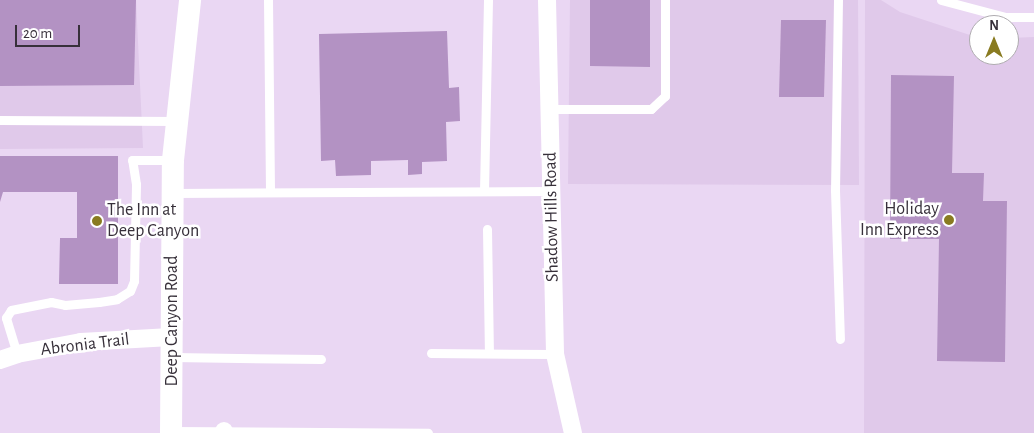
<!DOCTYPE html>
<html>
<head>
<meta charset="utf-8">
<style>
  body { margin:0 }
  #map { position:relative; width:1034px; height:433px; overflow:hidden; background:#ead7f3; font-family:"Alegreya Sans",sans-serif }
  div>[style] { position:absolute }
  [style*='--x'] { left:calc(var(--x)*1px); top:calc(var(--y)*1px); width:calc(var(--w)*1px); rotate:calc(var(--a)*1deg) }
  .built>* { inset:0; background:#e0c9ea }
  .building>* { inset:0; background:#b392c3 }
  .service>* { height:9px; margin:-4.5px; padding:0 4.5px; transform-origin:4.5px; border-radius:4.5px; background:#fff }
  .minor>* { height:18px; margin:-9px; padding:0 9px; transform-origin:9px; border-radius:9px; background:#fff }
  .tertiary>* { height:22px; margin:-11px; padding:0 11px; transform-origin:11px; border-radius:11px; background:#fff }
  .dots>* { width:14px; height:14px; translate:-50% -50%; box-sizing:border-box; border:2px solid #fff; border-radius:50% }
  span { translate:-50% -50%; white-space:nowrap; text-align:center; line-height:1.15; -webkit-text-stroke:5px #fff; paint-order:stroke }
  .poi-label { font-size:18px; color:#37303a }
  .right { translate:-100% -50%; text-align:right }
  .left { translate:0 -50%; text-align:left }
  .street-label { font-size:18px; color:#37303a }
  .north { position:absolute; left:969px; top:15px; width:50px; height:50px; box-sizing:border-box; background:#fff; border:1px solid #afacb0; border-radius:50%; rotate:0deg; font-size:14px; font-weight:700; line-height:20px; text-align:center; color:#37303a }
  .north::after { content:''; display:block; margin:auto; width:18px; height:22px; background:#897b21; clip-path:polygon(50% 0,100% 100%,50% 72%,0 100%) }
  .scale { position:absolute; left:15px; top:25px; width:65px; height:22px; box-sizing:border-box; border:2px solid #37303a; border-top:0; padding-left:6px; font-size:15px; line-height:18px; white-space:nowrap; color:#37303a; -webkit-text-stroke:4px #fff; paint-order:stroke }
</style>
</head>
<body>
<div id="map">
  <div class="built">
    <i style="clip-path:polygon(0 0,136px 0,143px 148px,0 149px)"></i>
    <i style="clip-path:polygon(570px 0,858px 0,859px 185px,568px 184px)"></i>
    <i style="clip-path:polygon(865px 0,881px 0,900px 12px,979px 38px,979px 55px,1009px 55px,1009px 38px,1034px 37px,1034px 433px,864px 433px)"></i>
  </div>
  <div class="building">
    <i style="clip-path:polygon(0 0,136px 0,134px 85px,0 86px)"></i>
    <i style="clip-path:polygon(590px 0,650px 0,650px 67px,590px 66px)"></i>
    <i style="clip-path:polygon(781px 20px,826px 20px,824px 97px,779px 97px)"></i>
    <i style="clip-path:polygon(447px 31px,449px 88px,459px 87px,460px 121px,446px 122px,447px 161px,422px 162px,422px 174px,408px 175px,408px 160px,371px 161px,371px 175px,336px 176px,335px 160px,321px 161px,319px 34px)"></i>
    <i style="clip-path:polygon(891px 75px,954px 76px,952px 173px,984px 173px,983px 201px,1007px 201px,1005px 362px,937px 361px,939px 239px,890px 239px)"></i>
    <i style="clip-path:polygon(0 156px,118px 156px,118px 284px,59px 284px,60px 238px,77px 238px,77px 192px,3px 192px,0 202px)"></i>
  </div>
  <div class="service">
    <i style="--x:268;--y:0;--w:191;--a:89.4"></i>
    <i style="--x:838;--y:0;--w:190;--a:90.9"></i>
    <i style="--x:835;--y:190;--w:149;--a:88.1"></i>
    <i style="--x:941;--y:0;--w:66;--a:14.9"></i>
    <i style="--x:1005;--y:17;--w:29;--a:0"></i>
    <i style="--x:550;--y:109;--w:101;--a:0"></i>
    <i style="--x:651;--y:109;--w:19;--a:-43"></i>
    <i style="--x:665;--y:96;--w:96;--a:-90"></i>
    <i style="--x:0;--y:120;--w:177;--a:0.3"></i>
    <i style="--x:484;--y:191;--w:191;--a:-88.8"></i>
    <i style="--x:173;--y:193;--w:379;--a:-0.3"></i>
    <i style="--x:487;--y:229;--w:124;--a:89.1"></i>
    <i style="--x:431;--y:353;--w:124;--a:0.5"></i>
    <i style="--x:17;--y:354;--w:38;--a:-107"></i>
    <i style="--x:6;--y:318;--w:9;--a:-58"></i>
    <i style="--x:11;--y:310;--w:41;--a:-11.3"></i>
    <i style="--x:51;--y:302;--w:14;--a:12"></i>
    <i style="--x:65;--y:305;--w:34;--a:-5"></i>
    <i style="--x:99;--y:302;--w:18;--a:-9"></i>
    <i style="--x:117;--y:299;--w:15;--a:-32"></i>
    <i style="--x:130;--y:291;--w:11;--a:-68"></i>
    <i style="--x:134;--y:281;--w:97;--a:-88.8"></i>
    <i style="--x:136;--y:184;--w:24;--a:-99"></i>
    <i style="--x:132;--y:160;--w:41;--a:0"></i>
    <i style="--x:172;--y:357;--w:149;--a:0.8"></i>
    <i style="--x:171;--y:431;--w:257;--a:0.4"></i>
  </div>
  <div class="minor">
    <i style="--x:547;--y:0;--w:354;--a:88.7"></i>
    <i style="--x:555;--y:354;--w:81;--a:77.2"></i>
    <i style="--x:0;--y:360;--w:18;--a:-19"></i>
    <i style="--x:17;--y:354;--w:65;--a:-10.6"></i>
    <i style="--x:81;--y:342;--w:90;--a:-3.2"></i>
    <i style="--x:224;--y:433;--w:2;--a:-90"></i>
  </div>
  <div class="tertiary">
    <i style="--x:171;--y:433;--w:273;--a:-89.6"></i>
    <i style="--x:173;--y:160;--w:161;--a:-83.9"></i>
  </div>
  <div class="dots">
    <i style="left:949px;top:220px;background:#897b21"></i>
    <i style="left:97px;top:221px;background:#897b21"></i>
  </div>
  <div class="poi-label">
    <span class="right" style="left:939px;top:220px">Holiday<br>Inn Express</span>
    <span class="left" style="left:107px;top:221px">The Inn at<br>Deep Canyon</span>
  </div>
  <div class="street-label">
    <span style="left:552px;top:217px;rotate:-91deg">Shadow Hills Road</span>
    <span style="left:172px;top:321px;rotate:-90deg">Deep Canyon Road</span>
    <span style="left:85px;top:345px;rotate:-7deg">Abronia Trail</span>
  </div>
  <div class="north">N</div>
  <div class="scale">20 m</div>
</div>
</body>
</html>
